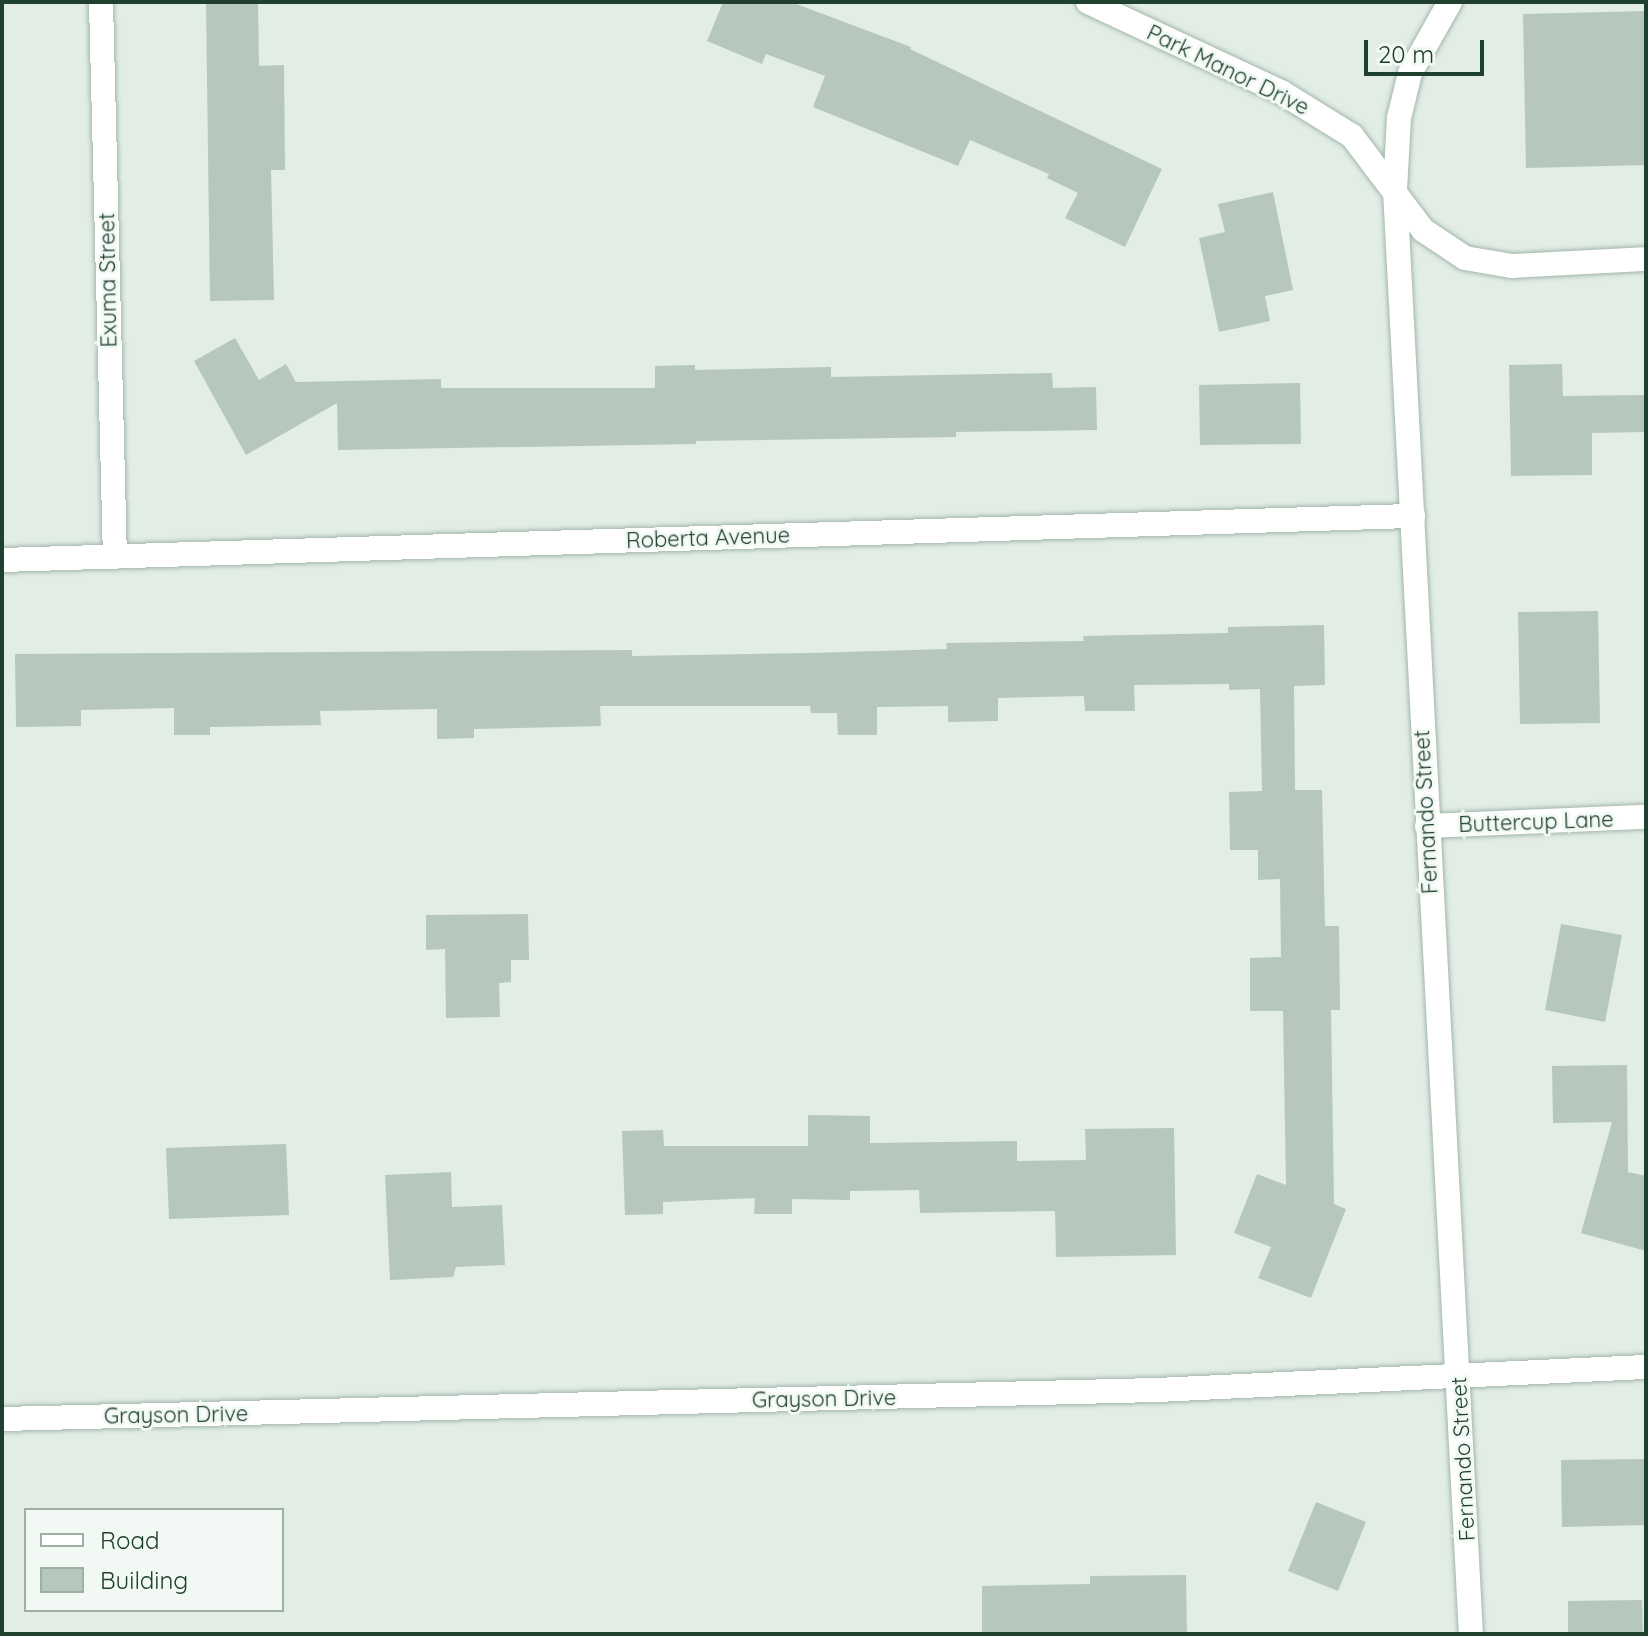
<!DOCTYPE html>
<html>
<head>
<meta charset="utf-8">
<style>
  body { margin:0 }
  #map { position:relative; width:1648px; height:1636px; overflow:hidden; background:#e1ede5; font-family:Quicksand,sans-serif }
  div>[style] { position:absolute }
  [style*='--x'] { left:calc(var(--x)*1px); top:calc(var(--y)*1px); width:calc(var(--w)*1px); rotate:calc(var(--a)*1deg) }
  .building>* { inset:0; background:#b6c8bd }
  .roads { filter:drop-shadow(0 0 2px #a3b6ab) drop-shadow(0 0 2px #a3b6ab) }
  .minor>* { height:24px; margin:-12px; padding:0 12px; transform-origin:12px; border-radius:12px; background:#fff }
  span { translate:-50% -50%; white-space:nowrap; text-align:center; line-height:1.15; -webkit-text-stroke:6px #f2f9f4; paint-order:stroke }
  .street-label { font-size:22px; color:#1f402f }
  .frame { position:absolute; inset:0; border:4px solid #1f402f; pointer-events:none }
  .legend { position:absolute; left:24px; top:1508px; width:260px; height:104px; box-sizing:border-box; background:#f2f9f4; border:2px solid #9eafa5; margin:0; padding:10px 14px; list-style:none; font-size:24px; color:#1f402f }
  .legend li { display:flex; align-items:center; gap:16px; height:40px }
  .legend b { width:40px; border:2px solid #9eafa5 }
  .scale { position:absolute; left:1364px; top:40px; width:120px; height:36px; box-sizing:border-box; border:4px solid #1f402f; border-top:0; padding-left:10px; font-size:24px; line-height:28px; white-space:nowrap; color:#1f402f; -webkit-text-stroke:6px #f2f9f4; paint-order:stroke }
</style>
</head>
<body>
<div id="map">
  <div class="building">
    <i style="clip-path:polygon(206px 2px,258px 2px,259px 66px,284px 65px,285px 170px,271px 170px,274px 300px,210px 301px)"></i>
    <i style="clip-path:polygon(723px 2px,791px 2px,911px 47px,910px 49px,1162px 169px,1125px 247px,1065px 218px,1078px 193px,1047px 178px,1049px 174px,970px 140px,958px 166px,813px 107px,825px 76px,766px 54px,762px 64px,707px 41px)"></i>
    <i style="clip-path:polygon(1646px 11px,1646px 165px,1526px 168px,1523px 14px)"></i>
    <i style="clip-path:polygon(1273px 192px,1293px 290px,1265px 296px,1270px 321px,1219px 332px,1199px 238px,1225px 232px,1218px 204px)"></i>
    <i style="clip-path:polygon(235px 338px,259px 380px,286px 364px,296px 382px,441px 379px,441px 388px,655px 388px,655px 366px,695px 365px,695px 370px,831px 367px,831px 377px,1052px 373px,1053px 388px,1096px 387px,1097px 430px,956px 432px,956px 437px,696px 441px,696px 444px,338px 450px,337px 403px,246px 455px,194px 361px)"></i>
    <i style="clip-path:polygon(1562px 364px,1563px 396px,1646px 395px,1646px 432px,1592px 433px,1592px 475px,1511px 476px,1509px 365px)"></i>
    <i style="clip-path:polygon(1300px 383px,1301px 444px,1200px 445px,1199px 385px)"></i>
    <i style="clip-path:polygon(1598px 611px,1600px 723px,1520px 724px,1518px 612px)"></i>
    <i style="clip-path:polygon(1324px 625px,1325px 685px,1294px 686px,1295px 790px,1322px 790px,1325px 926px,1339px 926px,1340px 1010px,1331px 1010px,1334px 1204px,1346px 1209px,1311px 1298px,1258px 1278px,1271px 1247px,1234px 1233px,1257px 1174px,1286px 1185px,1283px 1011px,1250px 1011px,1250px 958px,1281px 957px,1280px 879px,1258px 880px,1258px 850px,1230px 850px,1229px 792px,1262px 791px,1260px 689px,1229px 690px,1229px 684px,1134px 685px,1135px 711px,1085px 711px,1084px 696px,998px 698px,998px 721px,948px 722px,948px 706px,877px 707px,877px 735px,838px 735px,837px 713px,811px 713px,810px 706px,600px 706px,601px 726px,474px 729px,474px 738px,437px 739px,437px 709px,320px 711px,321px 725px,210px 727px,210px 735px,174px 735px,174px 708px,81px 710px,81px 726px,16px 727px,15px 654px,632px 650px,632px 656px,810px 653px,947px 649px,946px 643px,1084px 641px,1083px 636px,1228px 633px,1228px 627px)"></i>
    <i style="clip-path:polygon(528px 914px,529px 960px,511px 960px,511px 982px,499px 983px,500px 1017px,446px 1018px,445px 949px,426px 950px,426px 915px)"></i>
    <i style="clip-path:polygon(1561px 924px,1622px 935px,1605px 1022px,1545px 1010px)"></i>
    <i style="clip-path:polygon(1627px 1065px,1628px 1172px,1646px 1176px,1646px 1251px,1581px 1233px,1612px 1122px,1553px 1123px,1552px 1066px)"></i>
    <i style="clip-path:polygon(808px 1115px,870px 1116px,870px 1143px,1017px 1141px,1017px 1161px,1086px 1160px,1085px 1129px,1174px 1128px,1176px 1255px,1056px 1257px,1055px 1211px,920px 1213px,919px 1190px,850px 1191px,850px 1200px,792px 1199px,792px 1214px,754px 1214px,755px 1198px,663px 1202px,663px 1214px,625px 1215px,622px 1131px,663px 1130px,664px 1146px,808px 1146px)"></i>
    <i style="clip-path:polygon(286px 1144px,289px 1215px,169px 1219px,166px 1148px)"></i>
    <i style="clip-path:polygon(451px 1172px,452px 1207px,502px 1205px,505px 1265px,456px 1267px,453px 1277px,390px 1280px,385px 1175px)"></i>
    <i style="clip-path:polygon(1646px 1459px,1646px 1525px,1562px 1527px,1561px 1460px)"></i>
    <i style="clip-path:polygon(1316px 1502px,1366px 1522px,1338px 1591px,1288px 1571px)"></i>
    <i style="clip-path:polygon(1186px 1575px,1187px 1634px,982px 1634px,982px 1586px,1090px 1584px,1090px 1576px)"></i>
    <i style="clip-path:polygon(1642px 1600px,1643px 1634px,1568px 1634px,1568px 1601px)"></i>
  </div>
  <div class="roads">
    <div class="minor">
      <i style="--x:101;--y:2;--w:555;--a:88.56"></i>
      <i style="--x:1088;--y:2;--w:213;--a:25"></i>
      <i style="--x:1281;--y:92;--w:84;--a:31.8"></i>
      <i style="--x:1352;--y:136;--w:118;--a:52.9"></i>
      <i style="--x:1423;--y:230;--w:50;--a:33.7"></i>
      <i style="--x:1465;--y:258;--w:48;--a:9.7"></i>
      <i style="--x:1512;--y:266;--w:134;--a:-3"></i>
      <i style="--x:1450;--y:2;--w:81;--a:119.4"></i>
      <i style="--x:1410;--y:73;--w:46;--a:103.7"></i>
      <i style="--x:1399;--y:118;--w:72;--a:93.2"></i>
      <i style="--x:1395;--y:190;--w:1446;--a:86.99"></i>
      <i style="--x:2;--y:560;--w:1412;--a:-1.79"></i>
      <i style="--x:1427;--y:826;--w:219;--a:-2.4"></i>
      <i style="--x:2;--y:1419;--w:1155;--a:-1.44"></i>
      <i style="--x:1157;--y:1390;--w:490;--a:-2.7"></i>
    </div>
  </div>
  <div class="street-label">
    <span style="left:1228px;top:70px;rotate:26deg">Park Manor Drive</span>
    <span style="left:108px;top:280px;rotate:-91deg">Exuma Street</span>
    <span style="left:708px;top:538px;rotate:-2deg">Roberta Avenue</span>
    <span style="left:1426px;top:812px;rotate:-93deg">Fernando Street</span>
    <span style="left:1536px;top:822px;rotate:-2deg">Buttercup Lane</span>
    <span style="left:824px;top:1399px;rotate:-1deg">Grayson Drive</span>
    <span style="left:176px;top:1415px;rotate:-1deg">Grayson Drive</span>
    <span style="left:1463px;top:1459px;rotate:-93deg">Fernando Street</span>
  </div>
  <div class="frame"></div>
  <ul class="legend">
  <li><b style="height:10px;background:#fff"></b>Road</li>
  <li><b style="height:22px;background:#b6c8bd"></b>Building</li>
  </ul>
  <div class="scale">20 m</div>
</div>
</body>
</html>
